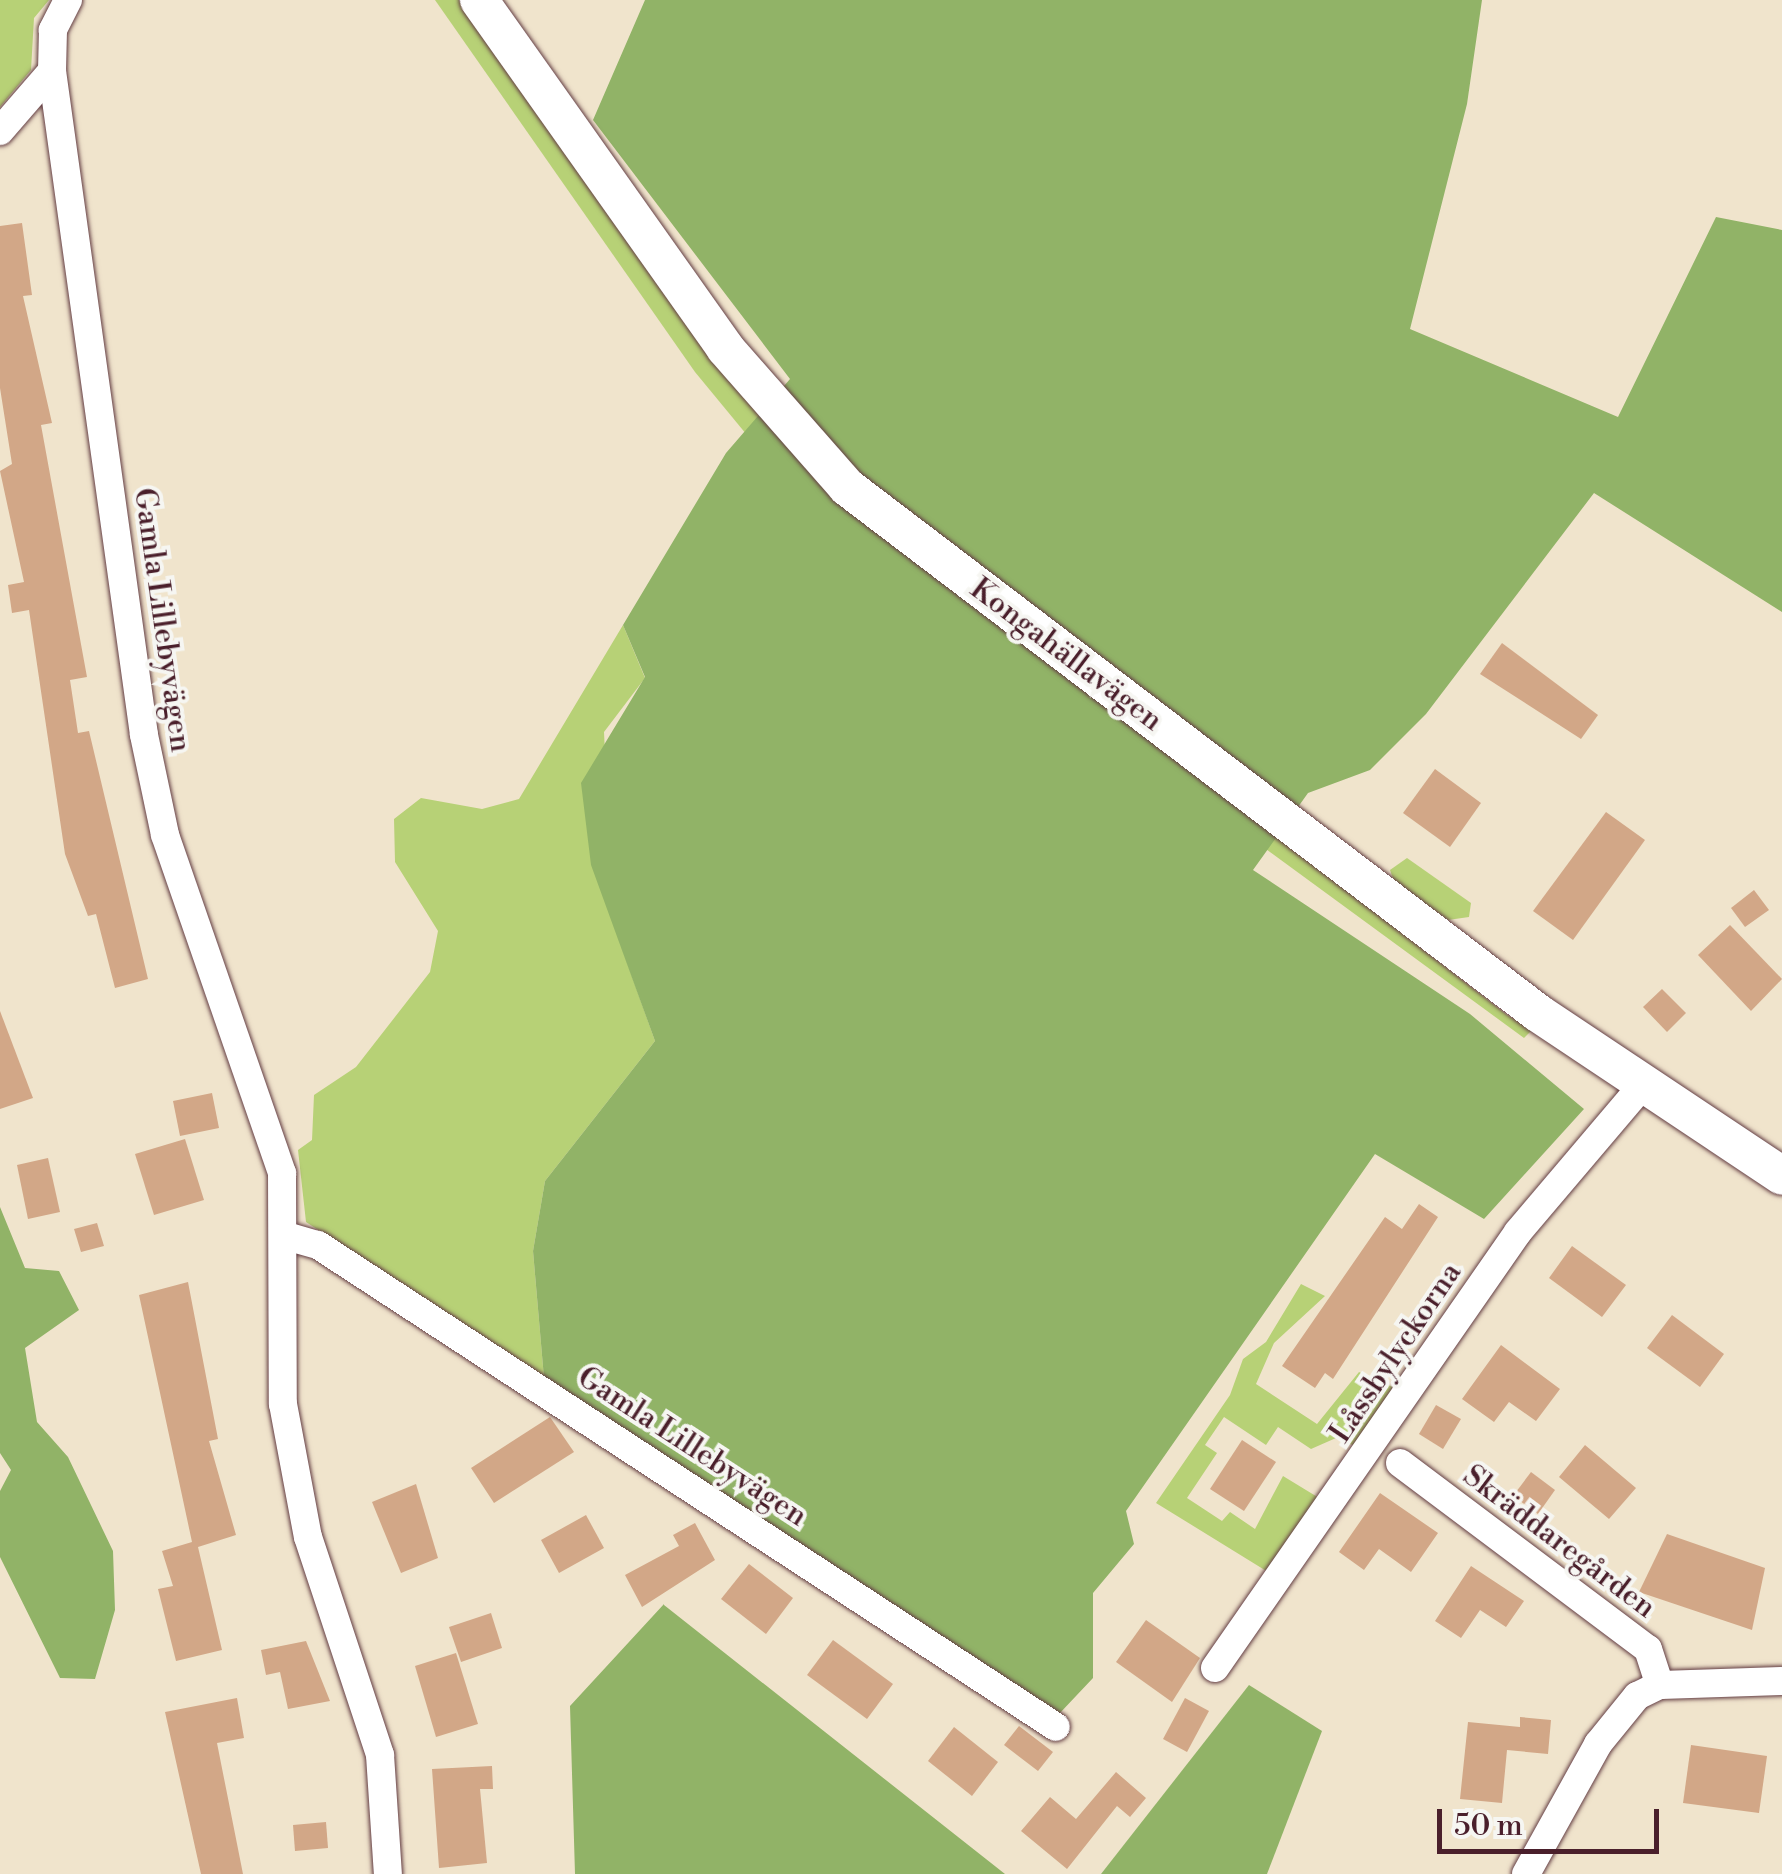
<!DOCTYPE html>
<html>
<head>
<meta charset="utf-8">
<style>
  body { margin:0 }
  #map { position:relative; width:1782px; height:1874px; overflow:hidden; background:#f0e4cc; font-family:"Libre Bodoni",serif }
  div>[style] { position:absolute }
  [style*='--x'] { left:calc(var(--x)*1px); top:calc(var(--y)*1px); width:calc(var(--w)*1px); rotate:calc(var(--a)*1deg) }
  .green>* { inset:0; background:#b7d176 }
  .forest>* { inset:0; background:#91b367 }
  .building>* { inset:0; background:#d2a787 }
  .roads { filter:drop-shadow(0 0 2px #633d43) drop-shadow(0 0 2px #633d43) }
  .street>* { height:28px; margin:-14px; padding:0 14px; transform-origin:14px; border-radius:14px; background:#fff }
  .secondary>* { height:38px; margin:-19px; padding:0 19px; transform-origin:19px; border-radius:19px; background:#fff }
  span { translate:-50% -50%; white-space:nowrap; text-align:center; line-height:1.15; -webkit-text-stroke:8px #f6f6f2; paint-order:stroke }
  .street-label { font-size:30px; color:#4a1f2b }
  .scale { position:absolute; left:1437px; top:1809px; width:222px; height:45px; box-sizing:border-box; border:5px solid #4a1f2b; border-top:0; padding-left:12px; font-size:30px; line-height:35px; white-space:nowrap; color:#4a1f2b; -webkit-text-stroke:8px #f6f6f2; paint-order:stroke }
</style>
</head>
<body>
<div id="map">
  <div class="green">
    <i style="clip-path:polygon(0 0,49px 0,34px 18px,31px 70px,0 107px)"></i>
    <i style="clip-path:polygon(435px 0,459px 0,795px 457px,756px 446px,695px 372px)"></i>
    <i style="clip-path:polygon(623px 625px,645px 678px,604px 732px,613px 923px,655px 1041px,545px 1181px,533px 1251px,544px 1378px,306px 1222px,298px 1150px,312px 1140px,314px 1095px,356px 1067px,430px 972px,438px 931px,395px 862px,394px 819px,421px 798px,482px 809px,519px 799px)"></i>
    <i style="clip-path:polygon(1082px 685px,1507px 1015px,1532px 1030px,1524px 1038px,1240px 830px)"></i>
    <i style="clip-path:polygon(1407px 858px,1471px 903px,1469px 917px,1448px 920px,1394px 881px,1390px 870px)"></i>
    <i style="clip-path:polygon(1301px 1284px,1325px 1296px,1274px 1343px,1256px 1384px,1317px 1424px,1359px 1372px,1393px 1387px,1355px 1446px,1336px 1438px,1311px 1449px,1278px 1427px,1266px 1445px,1224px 1417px,1205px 1445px,1217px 1453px,1187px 1498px,1222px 1521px,1230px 1512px,1255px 1529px,1283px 1476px,1324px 1501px,1273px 1575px,1156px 1503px,1230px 1395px,1243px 1359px,1266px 1342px)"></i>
  </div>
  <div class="forest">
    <i style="clip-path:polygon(645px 0,1482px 0,1467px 104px,1410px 329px,1618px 417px,1716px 217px,1782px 230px,1782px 612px,1594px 493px,1426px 714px,1370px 770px,1308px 793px,1253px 870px,1470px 1014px,1584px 1109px,1484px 1219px,1375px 1154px,1126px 1511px,1134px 1544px,1093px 1593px,1093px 1678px,1059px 1714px,544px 1378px,533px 1251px,545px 1181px,655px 1041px,591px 865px,581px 783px,645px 677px,623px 625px,726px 453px,790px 379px,593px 120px)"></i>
    <i style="clip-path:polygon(0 1207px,25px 1268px,59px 1271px,79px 1310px,25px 1348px,37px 1422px,68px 1457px,113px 1551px,115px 1610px,95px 1679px,60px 1678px,0 1557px,0 1491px,11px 1470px,0 1453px)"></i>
    <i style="clip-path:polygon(664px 1604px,664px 1605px,1005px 1874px,575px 1874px,570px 1706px)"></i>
    <i style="clip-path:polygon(1249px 1685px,1322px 1731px,1267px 1874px,1101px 1874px)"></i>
  </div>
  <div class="building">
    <i style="clip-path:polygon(22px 223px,32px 295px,23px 296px,52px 423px,41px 425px,87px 677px,70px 680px,78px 733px,89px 731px,148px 979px,115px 988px,96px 914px,88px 916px,65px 854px,29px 610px,12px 613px,8px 585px,24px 582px,0 471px,12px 464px,0 388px,0 226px)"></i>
    <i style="clip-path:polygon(1502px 643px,1598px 715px,1581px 739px,1480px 674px)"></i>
    <i style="clip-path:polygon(1435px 769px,1481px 803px,1450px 847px,1403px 813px)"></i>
    <i style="clip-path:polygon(1606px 812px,1645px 840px,1573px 940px,1533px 911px)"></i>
    <i style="clip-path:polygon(1754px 890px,1769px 910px,1745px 927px,1731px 908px)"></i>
    <i style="clip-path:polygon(1730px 925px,1782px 979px,1751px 1011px,1698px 955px)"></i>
    <i style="clip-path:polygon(1662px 989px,1686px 1013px,1667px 1032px,1643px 1007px)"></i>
    <i style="clip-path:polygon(0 1011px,33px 1098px,0 1109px)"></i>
    <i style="clip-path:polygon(212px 1093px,219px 1128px,180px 1136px,173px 1101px)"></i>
    <i style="clip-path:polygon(185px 1139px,204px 1200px,154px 1215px,135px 1154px)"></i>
    <i style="clip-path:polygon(48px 1158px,60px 1212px,28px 1219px,17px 1165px)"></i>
    <i style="clip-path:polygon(1419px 1204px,1438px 1217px,1333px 1379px,1325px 1373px,1315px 1388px,1282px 1366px,1385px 1217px,1402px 1229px)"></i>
    <i style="clip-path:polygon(97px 1223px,104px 1246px,81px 1252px,74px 1229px)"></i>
    <i style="clip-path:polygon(1572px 1246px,1626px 1285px,1602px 1317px,1549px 1278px)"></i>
    <i style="clip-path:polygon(188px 1282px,218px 1439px,209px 1441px,236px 1535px,198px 1547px,222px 1650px,176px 1661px,158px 1589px,173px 1586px,162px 1551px,192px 1542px,139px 1295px)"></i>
    <i style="clip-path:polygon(1672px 1315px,1724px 1354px,1700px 1387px,1647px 1348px)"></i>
    <i style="clip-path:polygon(1501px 1345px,1560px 1389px,1536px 1421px,1509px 1402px,1494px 1422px,1462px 1399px)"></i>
    <i style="clip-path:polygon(1436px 1405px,1461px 1419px,1443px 1449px,1419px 1434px)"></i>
    <i style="clip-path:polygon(550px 1417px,574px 1452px,494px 1503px,471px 1468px)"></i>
    <i style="clip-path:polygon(1242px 1440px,1276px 1462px,1244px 1511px,1210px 1489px)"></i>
    <i style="clip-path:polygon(1585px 1445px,1636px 1488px,1609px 1519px,1559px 1477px)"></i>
    <i style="clip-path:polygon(1531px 1472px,1555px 1490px,1538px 1514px,1513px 1496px)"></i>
    <i style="clip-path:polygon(416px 1484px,438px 1558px,401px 1573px,372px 1502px)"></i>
    <i style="clip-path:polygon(1380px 1493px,1438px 1533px,1411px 1572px,1379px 1549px,1364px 1570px,1339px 1552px)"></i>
    <i style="clip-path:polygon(586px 1515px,604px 1548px,559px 1573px,541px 1540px)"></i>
    <i style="clip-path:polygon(695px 1523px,715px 1560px,642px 1607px,625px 1575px,679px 1546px,673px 1535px)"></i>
    <i style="clip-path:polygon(1667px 1534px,1765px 1568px,1752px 1630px,1639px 1592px)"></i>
    <i style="clip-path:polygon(749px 1564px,793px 1598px,766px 1634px,721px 1599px)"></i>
    <i style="clip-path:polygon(1471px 1566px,1524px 1601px,1506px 1627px,1480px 1610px,1461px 1638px,1435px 1621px)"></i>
    <i style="clip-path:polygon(491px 1613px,502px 1648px,461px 1662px,449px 1627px)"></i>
    <i style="clip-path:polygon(1146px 1620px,1200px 1658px,1172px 1702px,1116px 1662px)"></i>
    <i style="clip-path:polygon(833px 1640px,893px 1684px,867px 1719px,807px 1675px)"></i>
    <i style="clip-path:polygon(306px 1641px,330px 1701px,288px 1709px,280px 1672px,266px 1675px,261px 1650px)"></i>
    <i style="clip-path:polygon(456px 1653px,478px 1724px,436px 1737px,415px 1666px)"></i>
    <i style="clip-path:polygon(237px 1698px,244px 1738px,217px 1743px,243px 1874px,201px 1874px,165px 1712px)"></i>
    <i style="clip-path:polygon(1185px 1698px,1209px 1711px,1187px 1752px,1163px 1739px)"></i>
    <i style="clip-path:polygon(1520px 1717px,1551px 1720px,1548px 1754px,1507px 1750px,1502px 1803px,1460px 1799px,1468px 1722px,1520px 1727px)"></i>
    <i style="clip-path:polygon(1019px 1726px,1053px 1752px,1038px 1771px,1004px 1745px)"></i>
    <i style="clip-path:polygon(954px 1727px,998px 1762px,972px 1796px,928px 1761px)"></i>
    <i style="clip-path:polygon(1691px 1745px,1767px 1756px,1759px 1813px,1683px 1803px)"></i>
    <i style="clip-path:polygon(492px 1766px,493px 1789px,480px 1789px,487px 1863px,439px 1868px,432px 1769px)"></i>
    <i style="clip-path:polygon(1116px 1772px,1146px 1798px,1130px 1817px,1117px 1806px,1067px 1869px,1021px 1831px,1050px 1797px,1076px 1819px)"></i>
    <i style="clip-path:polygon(326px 1822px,328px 1848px,295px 1851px,293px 1825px)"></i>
  </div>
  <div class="roads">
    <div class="street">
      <i style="--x:68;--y:0;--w:34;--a:117"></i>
      <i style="--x:53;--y:30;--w:41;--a:91.4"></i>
      <i style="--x:52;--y:71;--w:670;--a:82.11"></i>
      <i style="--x:144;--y:735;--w:102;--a:78.1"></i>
      <i style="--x:165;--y:835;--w:358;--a:70.9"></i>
      <i style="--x:282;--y:1173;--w:231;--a:89.8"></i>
      <i style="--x:283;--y:1404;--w:135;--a:79.4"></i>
      <i style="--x:308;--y:1537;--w:230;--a:71.7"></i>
      <i style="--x:380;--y:1755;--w:119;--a:86.2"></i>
      <i style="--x:0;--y:131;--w:79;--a:-49.1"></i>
      <i style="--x:286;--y:1236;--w:33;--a:16"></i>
      <i style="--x:318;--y:1245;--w:881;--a:33.15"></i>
      <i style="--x:1400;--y:1463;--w:310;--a:36.9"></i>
      <i style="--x:1648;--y:1649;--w:38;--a:72"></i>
      <i style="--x:1215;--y:1668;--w:531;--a:-55.2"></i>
      <i style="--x:1518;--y:1232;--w:197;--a:-49.7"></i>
      <i style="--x:1526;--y:1874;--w:149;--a:-61"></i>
      <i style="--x:1598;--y:1744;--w:62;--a:-50.9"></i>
      <i style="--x:1637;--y:1696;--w:25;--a:-26"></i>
      <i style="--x:1660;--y:1685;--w:122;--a:-1.9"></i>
    </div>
    <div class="secondary">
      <i style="--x:479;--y:0;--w:426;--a:54.7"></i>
      <i style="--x:725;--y:348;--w:185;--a:48.7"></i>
      <i style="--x:847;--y:487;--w:868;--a:37.28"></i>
      <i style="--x:1538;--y:1013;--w:293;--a:33.7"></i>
    </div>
  </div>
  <div class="street-label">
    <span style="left:162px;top:620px;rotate:82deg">Gamla Lillebyvägen</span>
    <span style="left:1066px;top:655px;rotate:37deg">Kongahällavägen</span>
    <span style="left:1396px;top:1353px;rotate:-56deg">Låssbylyckorna</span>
    <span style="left:692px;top:1447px;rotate:33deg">Gamla Lillebyvägen</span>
    <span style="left:1559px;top:1542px;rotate:37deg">Skräddaregården</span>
  </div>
  <div class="scale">50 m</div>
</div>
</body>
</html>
